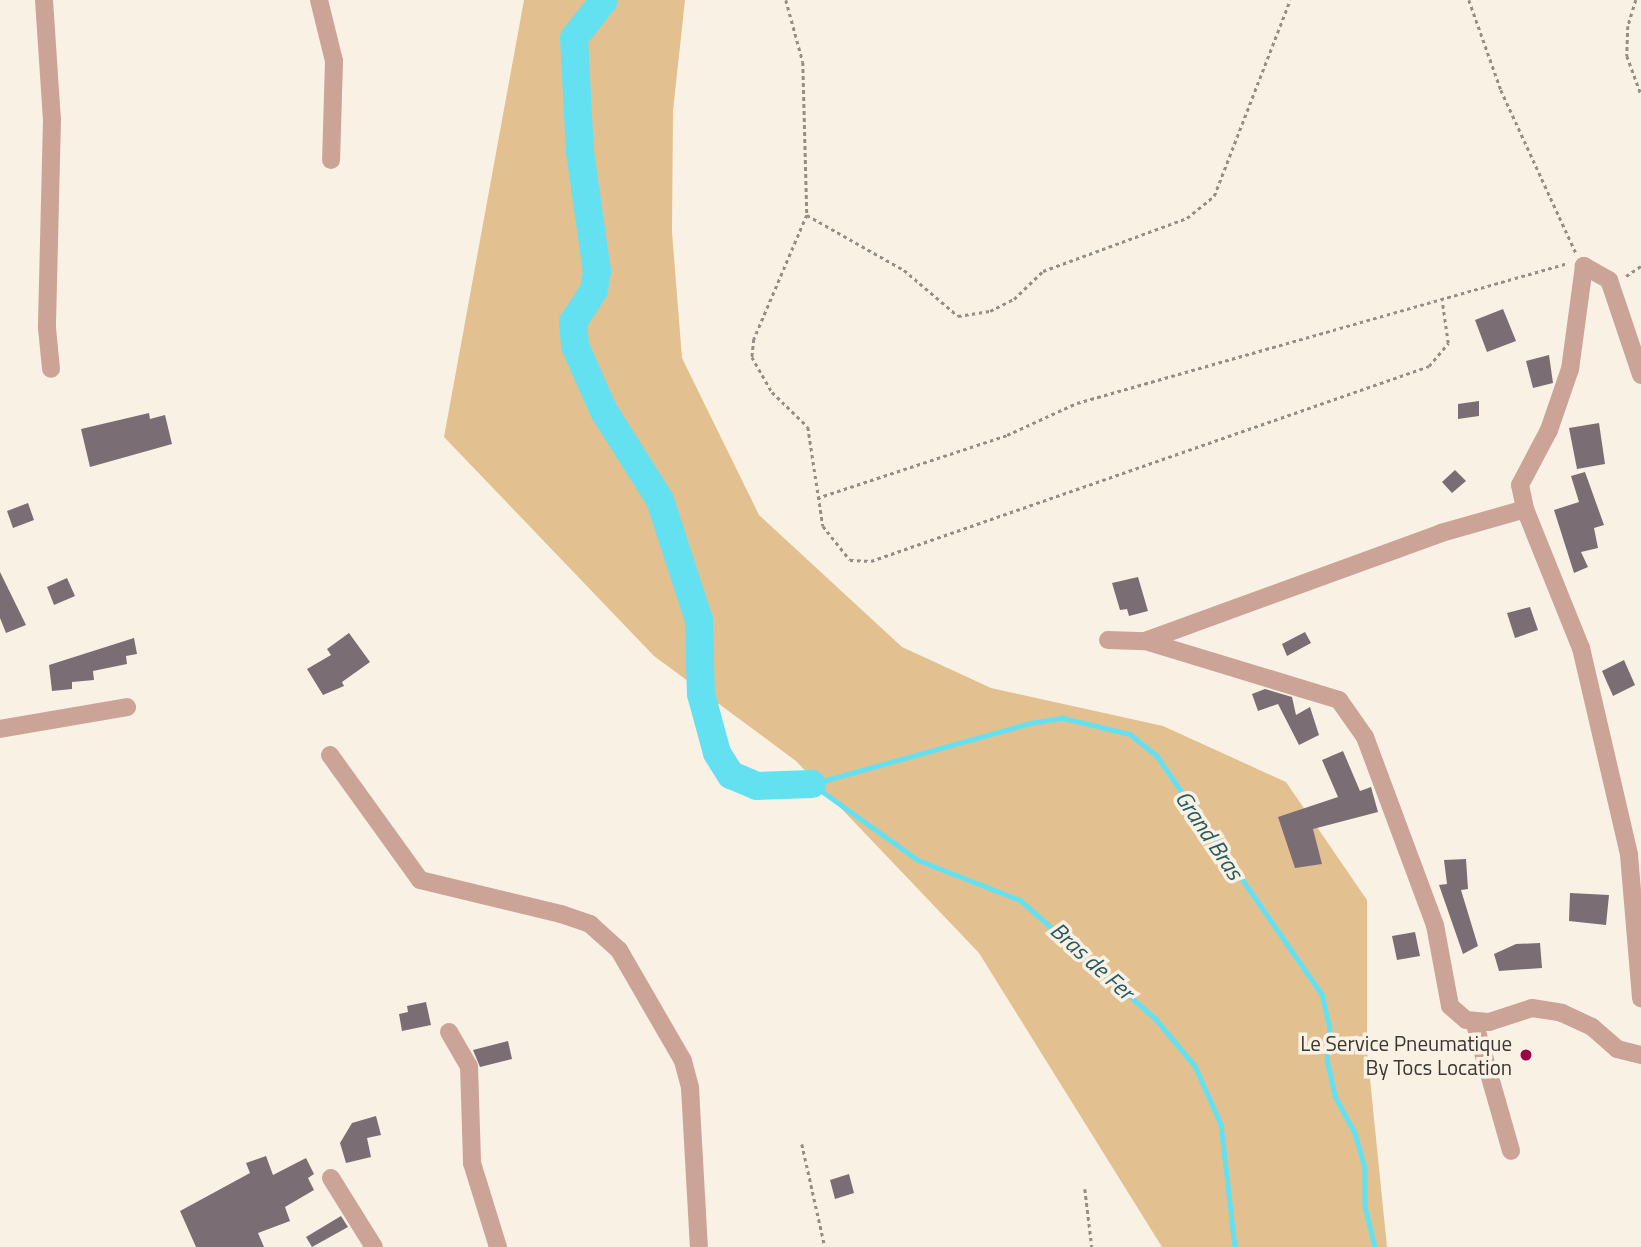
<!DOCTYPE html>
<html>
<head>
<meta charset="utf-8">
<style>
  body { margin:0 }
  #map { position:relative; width:1641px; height:1247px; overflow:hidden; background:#faf1e5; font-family:"Titillium Web",sans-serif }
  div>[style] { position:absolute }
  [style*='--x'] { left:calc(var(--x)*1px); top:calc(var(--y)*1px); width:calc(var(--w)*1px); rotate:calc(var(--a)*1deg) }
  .green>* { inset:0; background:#e3c090 }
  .stream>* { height:4.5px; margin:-2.25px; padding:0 2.25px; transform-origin:2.25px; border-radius:2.25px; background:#64e1f1 }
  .river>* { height:28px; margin:-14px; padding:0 14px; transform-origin:14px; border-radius:14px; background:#64e1f1 }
  .building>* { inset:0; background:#7a6e74 }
  .path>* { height:2.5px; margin-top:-1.25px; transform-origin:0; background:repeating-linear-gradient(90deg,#948e86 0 3.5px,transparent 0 7px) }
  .minor>* { height:18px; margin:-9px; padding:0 9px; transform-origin:9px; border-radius:9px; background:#cca497 }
  .dots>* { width:19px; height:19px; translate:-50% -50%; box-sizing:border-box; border:4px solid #faf1e5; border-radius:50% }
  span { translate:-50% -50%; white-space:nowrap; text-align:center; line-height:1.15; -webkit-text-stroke:7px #faf1e5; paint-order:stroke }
  .poi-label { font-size:21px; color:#3b3833 }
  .right { translate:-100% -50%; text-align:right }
  .water-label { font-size:23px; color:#255b62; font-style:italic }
</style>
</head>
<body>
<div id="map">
  <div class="green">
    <i style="clip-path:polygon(524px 0,685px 0,673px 111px,672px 232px,682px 358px,759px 515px,902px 647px,991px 688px,1163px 726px,1286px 782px,1367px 900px,1367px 1049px,1387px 1247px,1162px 1247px,979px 953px,796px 761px,654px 656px,444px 437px)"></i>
  </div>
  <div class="stream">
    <i style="--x:812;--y:784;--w:226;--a:-15.6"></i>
    <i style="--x:1030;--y:723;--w:33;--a:-9"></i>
    <i style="--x:1063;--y:718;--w:69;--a:13.4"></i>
    <i style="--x:1130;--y:734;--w:35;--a:39"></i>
    <i style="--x:1157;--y:756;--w:290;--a:55.3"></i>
    <i style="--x:1322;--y:994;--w:35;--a:77"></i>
    <i style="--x:1330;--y:1028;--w:32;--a:95"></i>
    <i style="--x:1327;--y:1060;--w:37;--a:77"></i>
    <i style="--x:1335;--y:1096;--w:42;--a:61.6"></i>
    <i style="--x:1355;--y:1133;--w:36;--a:74"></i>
    <i style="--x:1365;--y:1168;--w:38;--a:90"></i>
    <i style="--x:1365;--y:1206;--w:42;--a:76.3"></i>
    <i style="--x:812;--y:784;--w:130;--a:35.6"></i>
    <i style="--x:918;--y:860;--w:110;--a:21.4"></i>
    <i style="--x:1020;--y:900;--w:179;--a:41.2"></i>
    <i style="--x:1155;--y:1018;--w:62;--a:50.2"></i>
    <i style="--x:1195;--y:1066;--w:64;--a:65.9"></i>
    <i style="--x:1221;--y:1124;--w:124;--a:83.5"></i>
  </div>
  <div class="river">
    <i style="--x:604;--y:0;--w:48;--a:128.3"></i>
    <i style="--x:574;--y:38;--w:114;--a:87"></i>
    <i style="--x:580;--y:152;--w:120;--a:81.9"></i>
    <i style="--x:597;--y:271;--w:19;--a:99"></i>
    <i style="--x:594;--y:290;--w:38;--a:123"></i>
    <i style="--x:573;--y:322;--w:24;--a:85"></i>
    <i style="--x:575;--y:346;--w:71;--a:66"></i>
    <i style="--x:604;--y:411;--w:105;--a:57.8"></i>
    <i style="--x:660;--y:500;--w:126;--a:72"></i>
    <i style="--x:699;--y:620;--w:74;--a:88.5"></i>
    <i style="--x:701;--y:694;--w:61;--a:74.8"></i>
    <i style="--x:717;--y:753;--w:26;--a:58"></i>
    <i style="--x:731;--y:775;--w:28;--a:23"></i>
    <i style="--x:757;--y:786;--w:55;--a:-2.1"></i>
  </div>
  <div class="building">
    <i style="clip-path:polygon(1503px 309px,1516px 341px,1487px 352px,1475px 320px)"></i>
    <i style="clip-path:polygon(1549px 355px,1553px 383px,1533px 388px,1526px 361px)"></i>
    <i style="clip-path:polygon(1479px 401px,1479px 416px,1458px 419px,1458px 404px)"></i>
    <i style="clip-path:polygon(149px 413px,150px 419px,165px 415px,172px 444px,90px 467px,81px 429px)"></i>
    <i style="clip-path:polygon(1599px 423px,1605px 464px,1577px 469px,1569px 428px)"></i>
    <i style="clip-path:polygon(1455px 470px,1466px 481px,1452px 493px,1442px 482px)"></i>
    <i style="clip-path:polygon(1585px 472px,1604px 525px,1594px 528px,1598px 548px,1581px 552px,1588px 567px,1574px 573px,1554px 510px,1579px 502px,1571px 476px)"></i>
    <i style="clip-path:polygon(28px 503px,34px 520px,13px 528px,7px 511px)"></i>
    <i style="clip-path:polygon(0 572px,26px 625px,6px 633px,0 618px)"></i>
    <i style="clip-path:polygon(1138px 577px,1148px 611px,1129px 616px,1127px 609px,1120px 610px,1112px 583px)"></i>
    <i style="clip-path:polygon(67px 578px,75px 596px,54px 605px,47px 587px)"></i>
    <i style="clip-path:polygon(1530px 607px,1538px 630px,1515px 638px,1507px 613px)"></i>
    <i style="clip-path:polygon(1305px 632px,1311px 643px,1287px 656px,1282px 644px)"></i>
    <i style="clip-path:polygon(349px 633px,370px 662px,342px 682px,344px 686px,323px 695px,307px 669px,331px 655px,327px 649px)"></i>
    <i style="clip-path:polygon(134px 638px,137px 654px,126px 656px,127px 664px,93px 671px,94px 680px,72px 682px,72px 689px,52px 691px,49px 665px)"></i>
    <i style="clip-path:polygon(1624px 660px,1635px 685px,1613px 696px,1602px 671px)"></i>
    <i style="clip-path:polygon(1265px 689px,1292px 697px,1296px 715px,1310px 707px,1319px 735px,1299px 745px,1278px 704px,1258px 711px,1252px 694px)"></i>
    <i style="clip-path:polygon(1343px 751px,1360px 791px,1371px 787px,1378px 812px,1313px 829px,1322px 864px,1295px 868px,1278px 817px,1338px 797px,1322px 760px)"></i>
    <i style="clip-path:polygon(1466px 859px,1468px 889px,1461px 890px,1478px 946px,1463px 954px,1439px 885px,1447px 884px,1444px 860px)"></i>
    <i style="clip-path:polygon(1570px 893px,1609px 895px,1606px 925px,1569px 921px)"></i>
    <i style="clip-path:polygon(1415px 932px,1420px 956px,1397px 960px,1392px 936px)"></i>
    <i style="clip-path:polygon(1540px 943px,1542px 968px,1499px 971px,1494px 954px,1516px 944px)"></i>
    <i style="clip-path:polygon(426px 1002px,431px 1025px,402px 1031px,399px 1014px,408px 1012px,407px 1006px)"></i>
    <i style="clip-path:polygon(508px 1041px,512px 1059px,480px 1067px,473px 1050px)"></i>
    <i style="clip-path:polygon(376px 1116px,381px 1135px,367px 1138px,371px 1157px,346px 1163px,340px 1143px,352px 1123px)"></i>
    <i style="clip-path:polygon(266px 1156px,273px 1175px,306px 1158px,314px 1174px,308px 1178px,314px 1190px,285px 1207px,290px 1221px,258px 1233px,264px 1247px,196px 1247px,180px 1211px,250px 1173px,246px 1163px)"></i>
    <i style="clip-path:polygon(849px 1174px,854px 1193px,835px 1199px,830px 1180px)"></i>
    <i style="clip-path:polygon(341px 1216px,348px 1227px,312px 1247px,306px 1237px)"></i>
  </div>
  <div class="path">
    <i style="--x:786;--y:0;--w:64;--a:74.7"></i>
    <i style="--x:803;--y:62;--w:153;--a:88.5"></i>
    <i style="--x:807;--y:215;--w:135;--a:113.1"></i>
    <i style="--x:754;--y:339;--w:18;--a:96"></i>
    <i style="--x:752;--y:357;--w:40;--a:60.3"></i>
    <i style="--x:772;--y:392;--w:50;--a:44.2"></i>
    <i style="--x:808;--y:427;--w:100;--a:81.4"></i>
    <i style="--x:823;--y:526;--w:43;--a:51.5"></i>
    <i style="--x:850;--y:560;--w:21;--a:3"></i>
    <i style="--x:871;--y:561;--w:591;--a:-19.26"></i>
    <i style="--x:1429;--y:366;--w:30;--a:-50"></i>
    <i style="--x:1448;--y:343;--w:42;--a:-98.1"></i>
    <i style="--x:1469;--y:0;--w:96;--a:70.4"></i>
    <i style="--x:1501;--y:90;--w:179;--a:65.3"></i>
    <i style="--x:1636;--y:0;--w:27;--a:107"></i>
    <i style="--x:1628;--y:26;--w:30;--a:92"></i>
    <i style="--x:1627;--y:56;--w:40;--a:69.8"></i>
    <i style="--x:807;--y:215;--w:112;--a:29.6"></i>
    <i style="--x:904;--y:270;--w:71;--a:40.4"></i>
    <i style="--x:958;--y:316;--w:32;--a:-9"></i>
    <i style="--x:990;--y:311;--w:27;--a:-27"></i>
    <i style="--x:1014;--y:299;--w:40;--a:-44"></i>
    <i style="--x:1043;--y:271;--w:153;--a:-20.2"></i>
    <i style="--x:1187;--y:218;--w:35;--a:-39"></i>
    <i style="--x:1214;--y:196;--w:210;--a:-68.8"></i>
    <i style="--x:1626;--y:276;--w:18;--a:-34"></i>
    <i style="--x:817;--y:498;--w:200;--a:-18.3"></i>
    <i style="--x:1007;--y:435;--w:77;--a:-24.6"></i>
    <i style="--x:1077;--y:403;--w:511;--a:-15.91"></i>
    <i style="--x:802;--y:1144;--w:106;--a:77.4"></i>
    <i style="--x:1085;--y:1189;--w:58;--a:83.1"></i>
  </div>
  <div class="minor">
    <i style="--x:44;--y:0;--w:119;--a:86.2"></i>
    <i style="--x:52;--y:119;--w:209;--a:91.4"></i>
    <i style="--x:47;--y:328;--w:41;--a:84.4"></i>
    <i style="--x:319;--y:0;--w:63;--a:76.2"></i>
    <i style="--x:334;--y:61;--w:99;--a:91.7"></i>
    <i style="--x:1641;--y:375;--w:100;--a:-108.6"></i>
    <i style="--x:1609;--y:280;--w:29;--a:-151"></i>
    <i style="--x:1584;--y:266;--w:104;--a:97.7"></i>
    <i style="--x:1570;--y:369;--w:65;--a:109"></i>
    <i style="--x:1549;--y:430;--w:62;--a:117.8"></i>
    <i style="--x:1520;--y:485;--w:25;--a:78"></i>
    <i style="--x:1525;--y:509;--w:150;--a:68.1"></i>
    <i style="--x:1581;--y:648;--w:212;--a:76.9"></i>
    <i style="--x:1629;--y:855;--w:144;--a:85.2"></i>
    <i style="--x:1108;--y:640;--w:37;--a:2"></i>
    <i style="--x:1145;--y:641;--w:315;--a:-20"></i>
    <i style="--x:1441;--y:533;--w:87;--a:-15.9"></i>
    <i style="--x:1145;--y:641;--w:203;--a:16.9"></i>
    <i style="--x:1339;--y:700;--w:45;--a:54.9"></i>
    <i style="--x:1365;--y:737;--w:201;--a:69.6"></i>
    <i style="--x:1435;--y:925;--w:82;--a:79.5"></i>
    <i style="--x:1450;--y:1006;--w:21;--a:41"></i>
    <i style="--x:1466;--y:1020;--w:23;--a:5"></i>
    <i style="--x:1489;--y:1022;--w:45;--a:-18"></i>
    <i style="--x:1532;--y:1008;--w:30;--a:9"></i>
    <i style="--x:1562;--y:1013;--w:33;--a:25"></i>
    <i style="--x:1592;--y:1027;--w:33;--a:41"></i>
    <i style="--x:1617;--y:1049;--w:25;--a:14"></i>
    <i style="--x:0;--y:729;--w:129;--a:-9.8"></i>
    <i style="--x:330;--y:755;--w:154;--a:54.2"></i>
    <i style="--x:420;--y:880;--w:145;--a:13.6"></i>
    <i style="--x:561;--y:914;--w:31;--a:19"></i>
    <i style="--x:590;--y:924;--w:39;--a:42"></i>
    <i style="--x:619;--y:950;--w:128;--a:60"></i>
    <i style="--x:683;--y:1061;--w:28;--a:75"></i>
    <i style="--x:690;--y:1088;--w:159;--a:86.8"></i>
    <i style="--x:1474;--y:1021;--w:135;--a:74.1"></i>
    <i style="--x:449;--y:1032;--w:39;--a:60"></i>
    <i style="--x:469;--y:1066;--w:97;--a:88.2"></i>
    <i style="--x:472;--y:1163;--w:88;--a:72.8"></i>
    <i style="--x:331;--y:1178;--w:81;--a:58.1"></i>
  </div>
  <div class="dots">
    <i style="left:1526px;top:1055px;background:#9e0349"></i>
  </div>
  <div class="poi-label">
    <span class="right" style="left:1512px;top:1055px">Le Service Pneumatique<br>By Tocs Location</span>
  </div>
  <div class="water-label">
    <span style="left:1209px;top:835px;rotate:56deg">Grand Bras</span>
    <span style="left:1092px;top:961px;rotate:42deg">Bras de Fer</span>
  </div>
</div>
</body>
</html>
